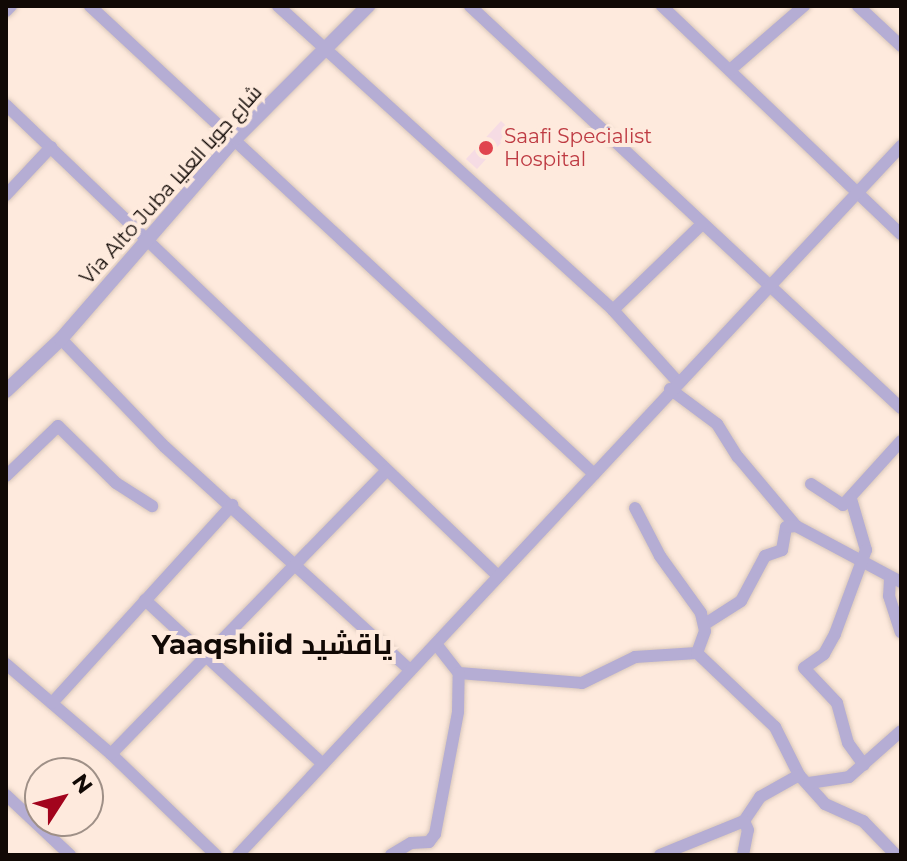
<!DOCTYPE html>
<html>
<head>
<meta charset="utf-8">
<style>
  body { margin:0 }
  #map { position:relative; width:907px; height:861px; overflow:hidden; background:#feeadd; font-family:Montserrat,Cairo,sans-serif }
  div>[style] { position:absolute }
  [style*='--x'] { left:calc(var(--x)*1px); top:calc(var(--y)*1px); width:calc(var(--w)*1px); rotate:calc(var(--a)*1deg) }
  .medical>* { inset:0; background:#f6dce4 }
  .roads { filter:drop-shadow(0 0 2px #d8c6ba) drop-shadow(0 0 2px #d8c6ba) }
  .minor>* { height:12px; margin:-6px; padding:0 6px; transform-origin:6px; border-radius:6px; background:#b5add4 }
  .tertiary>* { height:14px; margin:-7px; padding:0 7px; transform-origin:7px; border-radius:7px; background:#b5add4 }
  .dots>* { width:22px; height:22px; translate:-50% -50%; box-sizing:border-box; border:4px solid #feeadd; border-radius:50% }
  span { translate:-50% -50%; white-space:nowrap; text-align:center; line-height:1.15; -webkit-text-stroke:8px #feeadd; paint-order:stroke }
  .health-label { font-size:20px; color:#be3a42 }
  .left { translate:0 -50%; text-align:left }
  .street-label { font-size:20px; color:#110905 }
  .district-label { font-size:28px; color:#110905; font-weight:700 }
  .frame { position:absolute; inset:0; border:8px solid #110905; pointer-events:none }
  .north { position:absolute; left:24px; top:757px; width:80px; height:80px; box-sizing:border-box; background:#feeadd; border:2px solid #9f9087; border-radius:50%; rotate:54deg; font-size:22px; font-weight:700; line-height:32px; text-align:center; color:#110905 }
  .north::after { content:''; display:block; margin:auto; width:28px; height:36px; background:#a2041d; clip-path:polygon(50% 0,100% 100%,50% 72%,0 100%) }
</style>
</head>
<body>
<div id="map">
  <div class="medical">
    <i style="clip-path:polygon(501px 121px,512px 131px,477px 169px,466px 159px)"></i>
  </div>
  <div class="roads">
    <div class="minor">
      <i style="--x:90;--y:6;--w:688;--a:42.88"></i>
      <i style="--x:278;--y:6;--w:452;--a:42.2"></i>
      <i style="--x:613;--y:310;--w:96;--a:48"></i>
      <i style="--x:470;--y:6;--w:589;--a:43.01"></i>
      <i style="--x:662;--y:6;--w:330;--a:43.7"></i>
      <i style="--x:858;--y:6;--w:59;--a:42.9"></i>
      <i style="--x:6;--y:11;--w:7;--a:-45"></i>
      <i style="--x:730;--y:70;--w:98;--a:-40.9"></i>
      <i style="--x:6;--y:105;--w:680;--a:43.75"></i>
      <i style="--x:6;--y:195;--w:66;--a:-46.8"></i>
      <i style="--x:613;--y:310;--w:124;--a:-44"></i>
      <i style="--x:61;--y:339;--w:150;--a:46.1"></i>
      <i style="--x:165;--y:447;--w:330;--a:42.3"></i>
      <i style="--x:670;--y:389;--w:59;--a:36.7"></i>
      <i style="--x:717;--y:424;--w:39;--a:58"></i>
      <i style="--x:738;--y:457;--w:90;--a:50"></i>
      <i style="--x:796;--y:526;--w:119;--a:28.1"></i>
      <i style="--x:6;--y:476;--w:72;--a:-43.9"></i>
      <i style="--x:58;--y:426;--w:81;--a:44.5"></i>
      <i style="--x:116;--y:483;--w:43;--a:32.6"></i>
      <i style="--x:811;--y:484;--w:38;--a:33"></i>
      <i style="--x:843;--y:505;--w:86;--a:-47.8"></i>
      <i style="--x:851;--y:499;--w:53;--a:73.6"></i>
      <i style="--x:866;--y:550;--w:90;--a:110.3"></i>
      <i style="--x:835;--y:634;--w:23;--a:119"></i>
      <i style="--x:824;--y:654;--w:24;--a:145"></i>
      <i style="--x:804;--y:668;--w:48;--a:46.7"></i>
      <i style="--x:837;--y:703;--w:41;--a:74.6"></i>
      <i style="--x:848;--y:743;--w:27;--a:54"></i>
      <i style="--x:890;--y:579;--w:17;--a:93"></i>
      <i style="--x:889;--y:596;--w:38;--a:72"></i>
      <i style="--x:145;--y:600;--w:242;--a:42.7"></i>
      <i style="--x:705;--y:624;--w:43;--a:-32.6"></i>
      <i style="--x:741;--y:601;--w:51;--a:-61.9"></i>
      <i style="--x:765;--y:556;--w:18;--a:-19"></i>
      <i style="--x:782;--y:550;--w:23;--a:-80"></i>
      <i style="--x:786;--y:527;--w:10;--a:-6"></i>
      <i style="--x:436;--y:644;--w:37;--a:52"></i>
      <i style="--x:459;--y:673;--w:123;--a:4.6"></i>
      <i style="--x:582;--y:683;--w:59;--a:-26.1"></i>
      <i style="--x:635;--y:657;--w:62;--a:-3.7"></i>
      <i style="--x:697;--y:653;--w:23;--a:-70"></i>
      <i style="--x:705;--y:631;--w:18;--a:-103"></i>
      <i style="--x:701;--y:613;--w:70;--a:-125.7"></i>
      <i style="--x:660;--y:556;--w:54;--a:-117.5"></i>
      <i style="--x:697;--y:653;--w:108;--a:43.5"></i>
      <i style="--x:775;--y:727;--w:54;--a:63.4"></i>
      <i style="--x:799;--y:775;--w:39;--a:48"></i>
      <i style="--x:825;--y:804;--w:42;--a:24.1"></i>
      <i style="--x:863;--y:821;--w:47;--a:45.9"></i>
      <i style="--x:6;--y:664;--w:138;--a:40.6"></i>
      <i style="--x:111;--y:754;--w:146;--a:43.9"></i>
      <i style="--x:52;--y:703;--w:268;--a:-47.7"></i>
      <i style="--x:111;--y:754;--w:395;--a:-45.8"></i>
      <i style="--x:809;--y:783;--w:40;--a:-8.5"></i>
      <i style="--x:849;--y:777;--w:69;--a:-41.5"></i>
      <i style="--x:6;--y:795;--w:88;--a:43.2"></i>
      <i style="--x:238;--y:855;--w:971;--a:-46.92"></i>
      <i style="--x:391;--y:855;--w:23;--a:-31"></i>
      <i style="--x:411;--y:843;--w:18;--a:-3"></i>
      <i style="--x:429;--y:842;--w:10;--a:-53"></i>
      <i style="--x:435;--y:834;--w:124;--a:-79.3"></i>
      <i style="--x:458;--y:712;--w:39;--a:-89"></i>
      <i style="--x:660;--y:855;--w:91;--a:-22"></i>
      <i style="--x:744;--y:821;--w:29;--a:-56"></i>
      <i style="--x:760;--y:797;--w:45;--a:-29.4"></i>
      <i style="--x:743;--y:855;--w:25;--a:-79"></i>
      <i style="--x:748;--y:830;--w:10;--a:-114"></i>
    </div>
    <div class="tertiary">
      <i style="--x:6;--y:391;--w:76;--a:-43.4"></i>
      <i style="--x:61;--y:339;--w:267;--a:-49"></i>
      <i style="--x:236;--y:138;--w:187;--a:-45"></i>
    </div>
  </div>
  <div class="dots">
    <i style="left:486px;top:148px;background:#e0444e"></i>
  </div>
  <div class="health-label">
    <span class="left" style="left:504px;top:148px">Saafi Specialist<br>Hospital</span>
  </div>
  <div class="street-label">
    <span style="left:171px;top:185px;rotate:-48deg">Via Alto Juba شارع جوبا العليا</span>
  </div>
  <div class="district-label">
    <span style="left:272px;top:644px">Yaaqshiid ياقشيد</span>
  </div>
  <div class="frame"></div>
  <div class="north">N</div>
</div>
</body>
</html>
